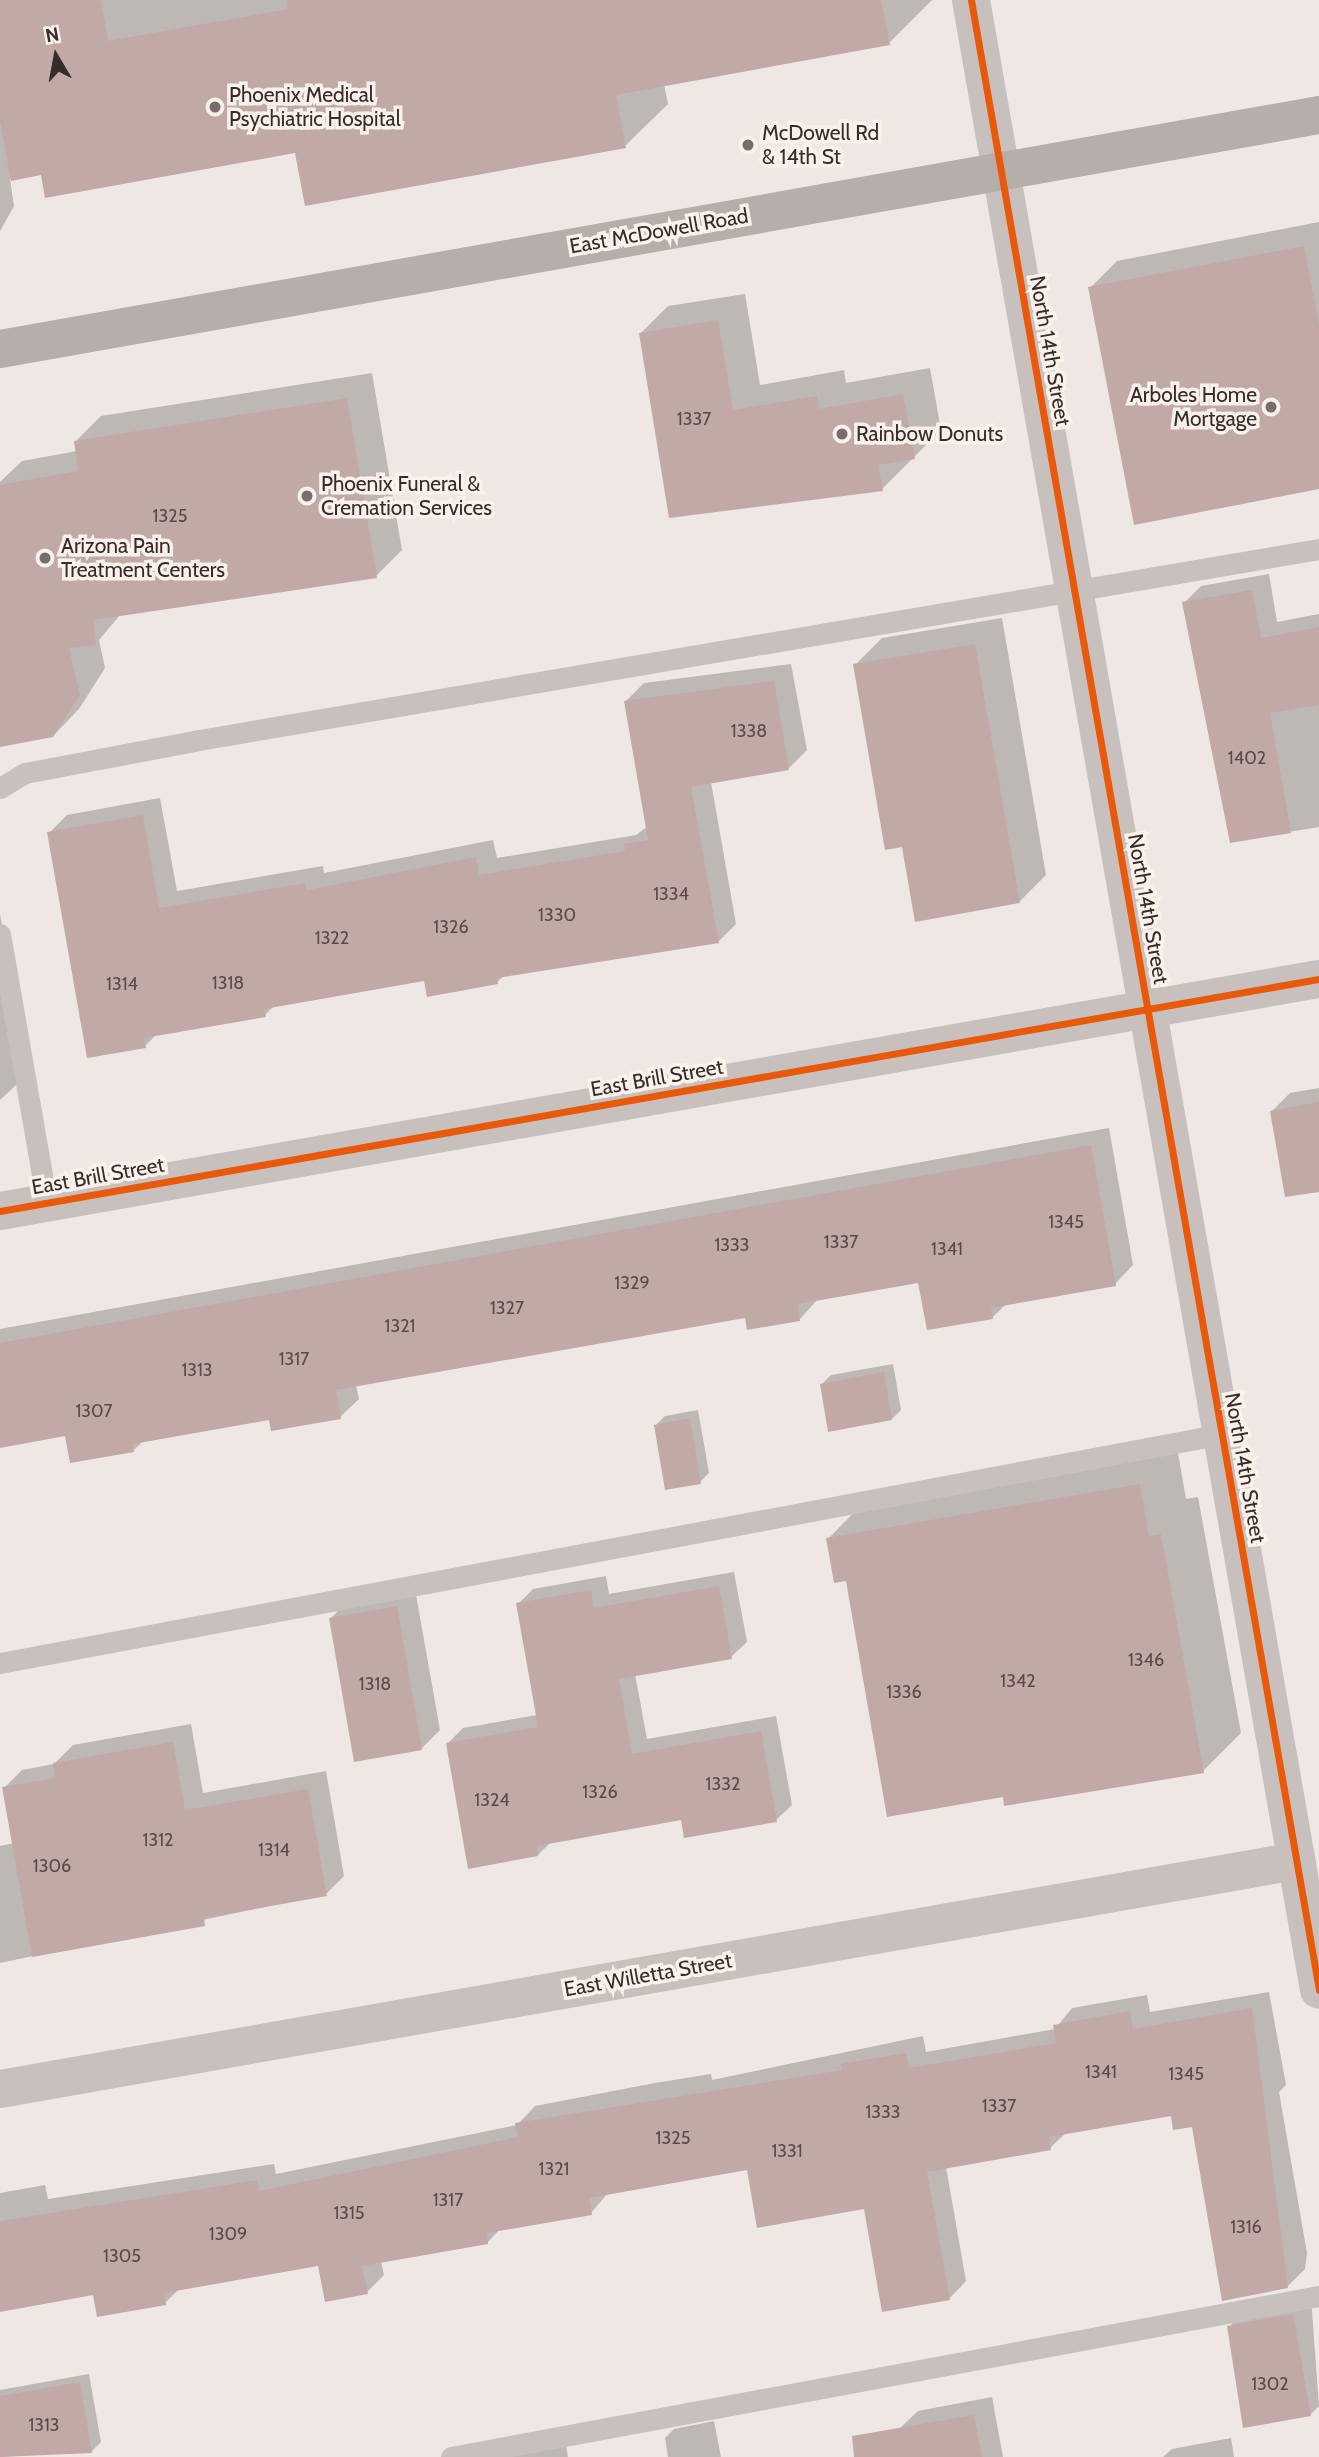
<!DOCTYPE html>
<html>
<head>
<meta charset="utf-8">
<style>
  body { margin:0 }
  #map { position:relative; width:1319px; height:2457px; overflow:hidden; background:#eee7e3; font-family:Cabin,sans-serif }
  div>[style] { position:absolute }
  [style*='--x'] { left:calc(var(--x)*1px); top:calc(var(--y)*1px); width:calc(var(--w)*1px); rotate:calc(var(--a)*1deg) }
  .shadow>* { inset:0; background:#0003 }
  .building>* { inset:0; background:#c1a9a5 }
  .lane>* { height:21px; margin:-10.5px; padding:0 10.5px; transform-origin:10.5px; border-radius:10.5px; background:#c7c0bc }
  .street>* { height:38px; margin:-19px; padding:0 19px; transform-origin:19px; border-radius:19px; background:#c7c0bc }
  .primary>* { height:38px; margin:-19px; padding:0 19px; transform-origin:19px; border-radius:19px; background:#b6aeab }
  .cycleway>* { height:7px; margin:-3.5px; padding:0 3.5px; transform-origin:3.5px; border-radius:3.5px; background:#e8590c }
  .dots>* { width:19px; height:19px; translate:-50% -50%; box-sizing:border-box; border:4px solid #faf1eb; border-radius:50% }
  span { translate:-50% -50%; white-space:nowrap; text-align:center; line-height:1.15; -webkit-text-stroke:7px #faf1eb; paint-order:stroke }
  .number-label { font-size:18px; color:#5a4b49 }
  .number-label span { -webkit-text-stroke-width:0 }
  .poi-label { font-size:21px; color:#382c2a }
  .left { translate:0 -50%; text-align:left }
  .right { translate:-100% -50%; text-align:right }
  .street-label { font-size:21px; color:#382c2a }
  .north { position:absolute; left:21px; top:21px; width:70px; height:70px; -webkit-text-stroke:5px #faf1eb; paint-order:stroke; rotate:350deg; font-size:19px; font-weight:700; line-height:28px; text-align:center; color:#382c2a }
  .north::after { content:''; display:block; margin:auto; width:24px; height:32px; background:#382c2a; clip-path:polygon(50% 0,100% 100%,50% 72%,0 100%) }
</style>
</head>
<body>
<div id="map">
  <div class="shadow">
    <i style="clip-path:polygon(0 0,932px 0,889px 43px,664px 84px,668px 104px,625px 146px,296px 151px,43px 173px,10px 179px,14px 206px,0 231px)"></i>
    <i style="clip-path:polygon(1319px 222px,1319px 487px,1090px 288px,1117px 261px)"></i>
    <i style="clip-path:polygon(745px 294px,760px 385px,844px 370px,846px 383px,930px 368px,941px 430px,882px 489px,671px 516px,641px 333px,668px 306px)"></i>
    <i style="clip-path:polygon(372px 373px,402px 550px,376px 576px,121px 614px,99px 640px,105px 668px,79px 709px,53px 736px,0 745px,0 482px,22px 461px,77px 451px,75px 442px,101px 416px)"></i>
    <i style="clip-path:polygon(1269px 574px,1277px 622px,1319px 614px,1319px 827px,1232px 841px,1184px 603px,1201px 586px)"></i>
    <i style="clip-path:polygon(1002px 618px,1046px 875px,1019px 902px,904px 845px,855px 665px,882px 638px)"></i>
    <i style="clip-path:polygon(791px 664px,807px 750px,789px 768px,711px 782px,736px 924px,718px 942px,505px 975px,497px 982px,425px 979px,275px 1005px,265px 1015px,157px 1034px,145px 1046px,49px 833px,67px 815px,160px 798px,177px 891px,323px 866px,324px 873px,493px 840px,497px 858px,636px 835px,648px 826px,626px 701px,644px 683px)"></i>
    <i style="clip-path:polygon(0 914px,28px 1074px,0 1100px)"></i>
    <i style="clip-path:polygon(1319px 1088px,1319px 1190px,1272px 1111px,1290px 1093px)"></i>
    <i style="clip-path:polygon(1109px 1128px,1133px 1265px,1115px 1284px,1007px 1303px,993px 1317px,928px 1328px,920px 1281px,818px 1299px,800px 1319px,746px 1316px,356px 1385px,359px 1399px,340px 1417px,270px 1418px,143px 1441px,133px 1451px,67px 1434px,0 1447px,0 1329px)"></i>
    <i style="clip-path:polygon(893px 1364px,901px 1410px,892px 1419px,822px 1384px,831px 1375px)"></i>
    <i style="clip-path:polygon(698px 1410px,709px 1473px,700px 1482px,656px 1425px,665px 1416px)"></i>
    <i style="clip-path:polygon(1177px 1447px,1186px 1499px,1198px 1497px,1241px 1733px,1203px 1771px,1004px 1795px,847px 1579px,828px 1539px,865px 1501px)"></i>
    <i style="clip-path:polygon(734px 1572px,747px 1642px,731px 1657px,635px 1674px,647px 1739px,776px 1716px,792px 1805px,776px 1820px,682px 1818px,551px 1842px,538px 1855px,447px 1744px,463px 1728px,537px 1715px,518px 1604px,533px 1589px,606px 1576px,609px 1594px)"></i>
    <i style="clip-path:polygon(415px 1589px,440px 1730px,421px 1749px,330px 1619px,349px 1600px)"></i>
    <i style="clip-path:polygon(191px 1724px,203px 1793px,326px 1771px,344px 1876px,326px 1894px,0 1963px,0 1846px,14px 1843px,4px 1788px,22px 1770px,54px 1764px,73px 1745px)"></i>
    <i style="clip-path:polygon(1269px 1992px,1286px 2085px,1279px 2092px,1307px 2253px,1305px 2269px,1287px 2287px,1193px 2125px,1172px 2114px,1066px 2133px,1050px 2148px,946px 2167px,966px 2281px,949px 2299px,865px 2207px,749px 2168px,608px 2193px,591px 2213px,500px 2229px,488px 2242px,381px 2261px,384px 2275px,367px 2292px,320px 2264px,179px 2289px,165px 2303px,94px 2293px,0 2310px,0 2193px,45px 2185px,48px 2199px,274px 2164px,276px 2174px,517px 2125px,535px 2106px,655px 2083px,711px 2074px,712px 2080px,923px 2036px,926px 2052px,1055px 2029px,1072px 2008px,1147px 1995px,1150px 2012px)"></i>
    <i style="clip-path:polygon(1311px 2297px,1319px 2406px,1310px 2415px,1229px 2327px,1247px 2308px)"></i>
    <i style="clip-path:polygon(89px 2374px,101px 2442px,92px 2451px,0 2457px,0 2390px)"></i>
    <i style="clip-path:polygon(992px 2397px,1003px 2457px,904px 2457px,899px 2429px,918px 2411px)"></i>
    <i style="clip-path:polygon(714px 2421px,721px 2457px,668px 2457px,665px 2438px,674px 2429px)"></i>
    <i style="clip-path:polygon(1231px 2438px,1234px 2457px,1163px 2457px,1172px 2449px)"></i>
    <i style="clip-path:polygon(566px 2445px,568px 2457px,498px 2457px)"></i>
  </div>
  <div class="building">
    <i style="clip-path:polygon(0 0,101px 0,108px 41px,288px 9px,287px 0,881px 0,890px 45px,616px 95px,626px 148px,305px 206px,295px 153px,45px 198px,41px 175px,11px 181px,0 120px)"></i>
    <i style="clip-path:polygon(1304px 246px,1319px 325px,1319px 489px,1134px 525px,1088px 287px)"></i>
    <i style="clip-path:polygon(718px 320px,733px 410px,817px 396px,819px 409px,903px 394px,915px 459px,878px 465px,883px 491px,669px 518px,639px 333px)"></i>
    <i style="clip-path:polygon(347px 398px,377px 578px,93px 620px,96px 645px,69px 648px,80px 695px,53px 737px,0 747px,0 485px,78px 471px,74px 441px)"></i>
    <i style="clip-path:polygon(1252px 590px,1261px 638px,1319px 627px,1319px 705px,1270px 713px,1291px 833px,1230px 843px,1182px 602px)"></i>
    <i style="clip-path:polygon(975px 644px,1020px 903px,915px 922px,902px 847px,885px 850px,853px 664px)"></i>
    <i style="clip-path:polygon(774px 681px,789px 770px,691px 787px,719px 943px,497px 978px,498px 984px,427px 997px,424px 981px,264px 1009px,266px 1017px,144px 1038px,146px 1048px,87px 1058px,47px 832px,143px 815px,159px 908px,305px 883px,307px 890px,476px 857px,479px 875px,625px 851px,624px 844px,648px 840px,624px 701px)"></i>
    <i style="clip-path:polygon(1319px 1102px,1319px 1192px,1285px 1197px,1270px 1111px)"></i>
    <i style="clip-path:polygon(1091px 1145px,1116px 1286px,991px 1308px,993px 1319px,927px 1330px,918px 1283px,798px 1304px,800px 1321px,747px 1330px,745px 1318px,336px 1390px,341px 1419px,271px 1431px,269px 1420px,133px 1444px,134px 1452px,70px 1463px,65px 1436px,0 1448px,0 1343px)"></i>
    <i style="clip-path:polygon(884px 1372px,892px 1420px,828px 1432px,820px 1384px)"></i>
    <i style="clip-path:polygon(690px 1418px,701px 1484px,665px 1490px,654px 1425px)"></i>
    <i style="clip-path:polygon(1140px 1484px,1149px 1536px,1161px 1534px,1204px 1773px,1004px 1806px,1003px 1797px,887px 1817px,846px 1581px,834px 1583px,826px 1538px)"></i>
    <i style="clip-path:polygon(719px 1586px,732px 1659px,619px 1679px,632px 1754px,761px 1731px,777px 1822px,684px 1838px,681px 1820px,537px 1846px,538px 1856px,468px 1869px,446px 1743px,538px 1727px,516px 1603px,591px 1590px,594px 1608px)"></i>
    <i style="clip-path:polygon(397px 1606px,422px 1750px,354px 1762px,329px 1618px)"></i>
    <i style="clip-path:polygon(173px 1742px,185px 1810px,308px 1789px,327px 1896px,204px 1918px,205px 1926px,32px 1957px,2px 1787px,55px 1778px,53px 1763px)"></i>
    <i style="clip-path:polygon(1252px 2008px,1288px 2288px,1222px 2301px,1192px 2127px,1173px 2130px,1171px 2116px,1049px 2137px,1051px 2150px,927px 2172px,950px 2300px,882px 2312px,864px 2209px,757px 2228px,747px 2170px,589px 2198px,592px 2215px,487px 2233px,488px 2244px,362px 2266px,368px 2294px,325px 2302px,318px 2266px,164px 2293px,166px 2305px,97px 2317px,93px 2295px,0 2312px,0 2221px,257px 2180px,259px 2191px,518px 2137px,515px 2123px,842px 2070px,841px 2064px,906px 2053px,909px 2068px,1056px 2043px,1053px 2025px,1130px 2011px,1133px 2029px)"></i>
    <i style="clip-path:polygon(1293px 2314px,1311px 2416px,1243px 2428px,1227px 2326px)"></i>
    <i style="clip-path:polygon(80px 2382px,92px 2453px,0 2457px,0 2396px)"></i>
    <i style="clip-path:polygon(974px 2415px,982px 2457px,854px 2457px,852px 2436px)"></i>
  </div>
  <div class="lane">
    <i style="--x:0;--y:788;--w:29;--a:-31"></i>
    <i style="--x:25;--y:773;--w:177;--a:-10.7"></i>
    <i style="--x:199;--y:740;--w:1136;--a:-9.68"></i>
    <i style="--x:0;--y:934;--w:272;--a:80.1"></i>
    <i style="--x:0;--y:1663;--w:1243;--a:-10.61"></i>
    <i style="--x:451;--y:2457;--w:883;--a:-10.51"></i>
  </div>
  <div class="street">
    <i style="--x:971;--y:0;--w:2020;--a:80.08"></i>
    <i style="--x:0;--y:1211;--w:1339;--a:-9.98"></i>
    <i style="--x:0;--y:2089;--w:1316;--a:-9.98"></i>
  </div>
  <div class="primary">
    <i style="--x:0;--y:349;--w:1340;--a:-10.06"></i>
  </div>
  <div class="cycleway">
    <i style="--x:971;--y:0;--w:2020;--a:80.08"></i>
    <i style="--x:0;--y:1211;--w:1339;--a:-9.98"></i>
  </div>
  <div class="dots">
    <i style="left:215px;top:107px;background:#786d6b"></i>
    <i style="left:748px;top:145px;background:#786d6b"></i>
    <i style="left:1271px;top:407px;background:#786d6b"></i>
    <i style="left:842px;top:434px;background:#786d6b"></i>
    <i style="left:307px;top:496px;background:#786d6b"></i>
    <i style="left:45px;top:558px;background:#786d6b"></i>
  </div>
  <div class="number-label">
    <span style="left:694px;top:419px">1337</span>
    <span style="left:170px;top:516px">1325</span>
    <span style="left:749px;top:731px">1338</span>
    <span style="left:1247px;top:758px">1402</span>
    <span style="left:671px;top:894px">1334</span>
    <span style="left:557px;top:915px">1330</span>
    <span style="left:451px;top:927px">1326</span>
    <span style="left:332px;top:938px">1322</span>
    <span style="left:228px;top:983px">1318</span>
    <span style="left:122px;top:984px">1314</span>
    <span style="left:1066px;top:1222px">1345</span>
    <span style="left:841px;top:1242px">1337</span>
    <span style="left:732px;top:1245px">1333</span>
    <span style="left:947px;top:1249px">1341</span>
    <span style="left:632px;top:1283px">1329</span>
    <span style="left:507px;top:1308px">1327</span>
    <span style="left:400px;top:1326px">1321</span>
    <span style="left:294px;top:1359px">1317</span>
    <span style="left:197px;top:1370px">1313</span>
    <span style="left:94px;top:1411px">1307</span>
    <span style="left:1146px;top:1660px">1346</span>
    <span style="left:1018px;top:1681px">1342</span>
    <span style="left:375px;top:1684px">1318</span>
    <span style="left:904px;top:1692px">1336</span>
    <span style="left:723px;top:1784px">1332</span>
    <span style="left:600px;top:1792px">1326</span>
    <span style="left:492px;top:1800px">1324</span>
    <span style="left:158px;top:1840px">1312</span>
    <span style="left:274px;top:1850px">1314</span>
    <span style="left:52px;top:1866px">1306</span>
    <span style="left:1101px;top:2072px">1341</span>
    <span style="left:1186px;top:2074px">1345</span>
    <span style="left:999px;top:2106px">1337</span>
    <span style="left:883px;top:2112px">1333</span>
    <span style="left:673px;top:2138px">1325</span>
    <span style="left:787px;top:2151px">1331</span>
    <span style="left:554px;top:2169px">1321</span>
    <span style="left:448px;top:2200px">1317</span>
    <span style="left:349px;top:2213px">1315</span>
    <span style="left:1246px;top:2227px">1316</span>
    <span style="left:228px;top:2234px">1309</span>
    <span style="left:122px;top:2256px">1305</span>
    <span style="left:1270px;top:2384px">1302</span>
    <span style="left:44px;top:2425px">1313</span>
  </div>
  <div class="poi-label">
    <span class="left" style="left:229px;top:107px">Phoenix Medical<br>Psychiatric Hospital</span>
    <span class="left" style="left:762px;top:145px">McDowell Rd<br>&amp; 14th St</span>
    <span class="right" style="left:1257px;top:407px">Arboles Home<br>Mortgage</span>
    <span class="left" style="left:856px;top:434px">Rainbow Donuts</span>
    <span class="left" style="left:321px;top:496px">Phoenix Funeral &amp;<br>Cremation Services</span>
    <span class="left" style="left:61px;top:558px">Arizona Pain<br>Treatment Centers</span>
  </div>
  <div class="street-label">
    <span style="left:659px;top:231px;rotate:-10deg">East McDowell Road</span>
    <span style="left:1050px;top:351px;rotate:80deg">North 14th Street</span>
    <span style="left:1148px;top:909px;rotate:80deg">North 14th Street</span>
    <span style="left:657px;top:1078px;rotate:-10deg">East Brill Street</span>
    <span style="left:98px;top:1176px;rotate:-10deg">East Brill Street</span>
    <span style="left:1245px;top:1468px;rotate:80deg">North 14th Street</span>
    <span style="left:648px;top:1975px;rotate:-10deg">East Willetta Street</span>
  </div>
  <div class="north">N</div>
</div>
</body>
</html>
